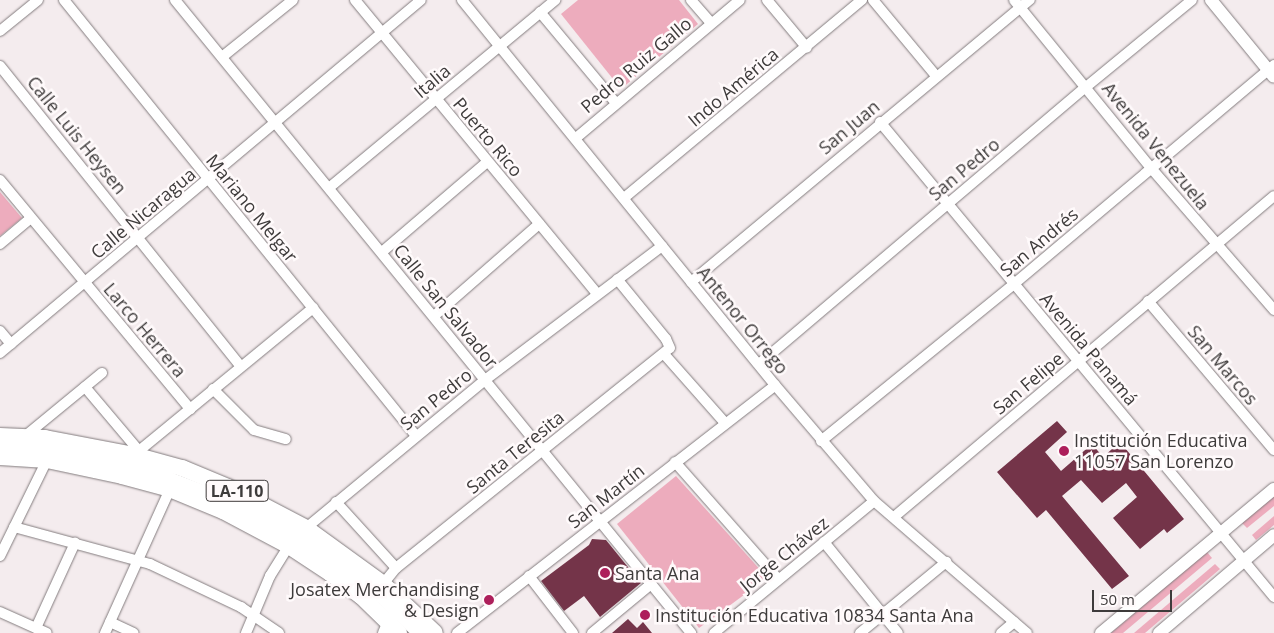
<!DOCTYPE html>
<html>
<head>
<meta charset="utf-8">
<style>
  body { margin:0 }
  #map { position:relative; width:1274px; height:633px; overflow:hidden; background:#f4ecee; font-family:"Open Sans",sans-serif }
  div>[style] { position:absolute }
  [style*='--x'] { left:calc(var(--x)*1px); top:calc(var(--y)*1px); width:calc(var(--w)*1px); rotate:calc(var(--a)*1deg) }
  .green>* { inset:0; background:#edacbd }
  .building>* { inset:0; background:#743449 }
  .roads { filter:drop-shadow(0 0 1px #837c7e) drop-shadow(0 0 1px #837c7e) }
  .minor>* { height:10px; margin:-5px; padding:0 5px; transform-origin:5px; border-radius:5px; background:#fff }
  .tertiary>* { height:12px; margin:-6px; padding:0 6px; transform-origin:6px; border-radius:6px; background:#fff }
  .primary>* { height:16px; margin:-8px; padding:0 8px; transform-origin:8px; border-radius:8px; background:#fff }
  .dots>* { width:14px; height:14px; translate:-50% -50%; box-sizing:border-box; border:2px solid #fffafb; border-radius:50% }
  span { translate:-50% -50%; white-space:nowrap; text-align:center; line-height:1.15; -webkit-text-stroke:5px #fffafb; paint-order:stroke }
  .shield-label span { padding:1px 4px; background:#fffafb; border:1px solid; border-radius:4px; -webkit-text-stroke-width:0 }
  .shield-label { font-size:16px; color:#3e3b3b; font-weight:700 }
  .street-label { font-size:18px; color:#3e3b3b }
  .poi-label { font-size:18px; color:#3e3b3b }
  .left { translate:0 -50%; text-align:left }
  .right { translate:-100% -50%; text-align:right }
  .scale { position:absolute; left:1092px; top:590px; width:80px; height:22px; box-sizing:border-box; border:2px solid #3e3b3b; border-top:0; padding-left:6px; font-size:15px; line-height:18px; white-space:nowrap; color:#3e3b3b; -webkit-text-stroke:4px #fffafb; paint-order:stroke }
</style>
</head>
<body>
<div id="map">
  <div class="green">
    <i style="clip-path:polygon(578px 0,679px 0,698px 24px,621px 89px,561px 14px)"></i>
    <i style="clip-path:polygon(0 192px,22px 218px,0 236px)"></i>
    <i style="clip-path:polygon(676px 476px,764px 574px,763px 581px,699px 628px,617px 524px)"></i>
    <i style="clip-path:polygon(1274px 496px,1274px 506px,1247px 528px,1242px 523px)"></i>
    <i style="clip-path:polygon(1274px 516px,1274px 525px,1256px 540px,1252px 535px)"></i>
    <i style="clip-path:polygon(1207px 552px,1212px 558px,1123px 633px,1111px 633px)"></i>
    <i style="clip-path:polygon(1215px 564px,1220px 569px,1145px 633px,1134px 633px)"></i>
  </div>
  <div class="building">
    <i style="clip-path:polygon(1057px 421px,1067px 432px,1045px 452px,1061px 471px,1092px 444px,1103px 457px,1120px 442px,1184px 519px,1167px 533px,1164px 529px,1140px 549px,1113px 518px,1137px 497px,1126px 483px,1102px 503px,1081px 480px,1062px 496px,1129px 576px,1112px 589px,1046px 510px,1037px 518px,997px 472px)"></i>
    <i style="clip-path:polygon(592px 539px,606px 540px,641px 583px,600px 617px,584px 596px,564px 611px,541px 581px,589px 545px)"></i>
    <i style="clip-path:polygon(628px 619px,637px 628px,643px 622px,652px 633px,612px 633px)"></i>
  </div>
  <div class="roads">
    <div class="minor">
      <i style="--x:64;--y:0;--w:560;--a:51.08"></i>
      <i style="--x:175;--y:0;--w:817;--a:50.81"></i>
      <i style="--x:355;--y:0;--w:381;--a:50.5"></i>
      <i style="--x:462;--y:0;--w:496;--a:50.9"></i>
      <i style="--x:775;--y:385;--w:153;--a:49.5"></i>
      <i style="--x:874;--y:501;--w:202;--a:40.8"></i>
      <i style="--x:691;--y:0;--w:30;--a:49"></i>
      <i style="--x:767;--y:0;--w:62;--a:50.2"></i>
      <i style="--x:873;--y:0;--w:99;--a:50.3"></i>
      <i style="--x:1014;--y:0;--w:217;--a:50.8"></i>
      <i style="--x:1151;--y:168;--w:188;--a:49.1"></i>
      <i style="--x:540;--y:12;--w:117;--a:50.2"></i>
      <i style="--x:0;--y:31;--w:49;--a:-39.2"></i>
      <i style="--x:222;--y:57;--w:91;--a:-38.8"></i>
      <i style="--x:0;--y:66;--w:384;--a:51.3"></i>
      <i style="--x:880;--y:122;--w:617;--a:50.33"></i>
      <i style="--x:576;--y:138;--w:214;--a:-40.1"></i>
      <i style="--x:0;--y:180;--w:298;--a:50.3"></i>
      <i style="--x:330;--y:187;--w:293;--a:-39.7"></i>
      <i style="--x:624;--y:198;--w:310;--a:-39.8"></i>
      <i style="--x:0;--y:244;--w:40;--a:-40"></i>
      <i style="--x:382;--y:252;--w:138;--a:-40.6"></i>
      <i style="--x:691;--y:282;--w:441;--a:-39.8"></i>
      <i style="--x:1148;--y:301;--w:195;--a:49.8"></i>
      <i style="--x:434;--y:316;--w:140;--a:-41.2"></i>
      <i style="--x:0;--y:331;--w:17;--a:50"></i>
      <i style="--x:0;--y:353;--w:549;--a:-39.98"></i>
      <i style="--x:664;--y:354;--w:92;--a:48.5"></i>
      <i style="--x:759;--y:364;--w:429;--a:-40.3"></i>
      <i style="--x:1086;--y:87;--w:137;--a:-39.4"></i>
      <i style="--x:85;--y:387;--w:84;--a:49.8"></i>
      <i style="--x:213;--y:389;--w:58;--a:45"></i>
      <i style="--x:254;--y:430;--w:33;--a:16"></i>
      <i style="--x:24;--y:437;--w:101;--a:-39.4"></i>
      <i style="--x:821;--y:441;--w:249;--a:-39.1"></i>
      <i style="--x:1014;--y:284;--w:340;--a:-40.1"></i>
      <i style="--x:134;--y:455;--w:232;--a:-39.4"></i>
      <i style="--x:675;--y:462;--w:156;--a:48.6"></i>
      <i style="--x:336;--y:502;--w:89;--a:47.7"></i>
      <i style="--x:894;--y:517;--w:497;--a:-40.2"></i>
      <i style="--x:14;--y:527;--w:141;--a:15.2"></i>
      <i style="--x:150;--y:564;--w:101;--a:25.3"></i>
      <i style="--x:241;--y:607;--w:46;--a:34.4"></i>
      <i style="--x:306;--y:528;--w:232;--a:-39.6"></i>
      <i style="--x:485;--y:380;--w:222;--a:-37.1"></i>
      <i style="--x:824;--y:542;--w:117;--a:50.9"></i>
      <i style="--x:0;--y:556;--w:107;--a:-63.9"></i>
      <i style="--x:529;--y:576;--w:72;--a:52.3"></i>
      <i style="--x:383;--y:584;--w:21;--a:-51"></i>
      <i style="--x:396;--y:568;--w:351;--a:-38.8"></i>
      <i style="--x:670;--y:348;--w:10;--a:-114"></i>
      <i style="--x:666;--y:339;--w:77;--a:-129.2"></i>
      <i style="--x:0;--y:612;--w:51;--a:24.1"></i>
      <i style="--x:110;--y:622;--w:26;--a:25"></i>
      <i style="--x:36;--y:628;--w:94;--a:-65.4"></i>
      <i style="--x:105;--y:633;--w:158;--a:-65.7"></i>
      <i style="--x:246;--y:633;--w:62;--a:-67.2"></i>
      <i style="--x:270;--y:576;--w:36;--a:-58"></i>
      <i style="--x:383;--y:633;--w:13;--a:-67"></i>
      <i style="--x:457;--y:633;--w:403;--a:-37.9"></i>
      <i style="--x:592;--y:633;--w:77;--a:-39.7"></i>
      <i style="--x:714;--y:633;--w:207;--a:-39.5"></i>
      <i style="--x:860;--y:633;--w:112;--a:-39.5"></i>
      <i style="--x:1001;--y:633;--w:17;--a:-40"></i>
    </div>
    <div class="tertiary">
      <i style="--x:1211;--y:0;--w:99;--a:50.7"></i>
      <i style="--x:0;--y:446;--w:61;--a:4.7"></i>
      <i style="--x:61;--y:451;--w:67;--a:12"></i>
      <i style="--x:127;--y:465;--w:33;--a:16"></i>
      <i style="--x:159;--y:474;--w:80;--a:21.1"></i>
      <i style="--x:234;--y:503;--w:71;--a:28.7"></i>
      <i style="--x:296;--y:537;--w:42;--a:31.4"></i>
      <i style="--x:332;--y:559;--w:62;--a:37.8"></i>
      <i style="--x:381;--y:597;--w:52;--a:44.2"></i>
      <i style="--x:1101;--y:633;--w:225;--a:-39.8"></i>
      <i style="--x:1159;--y:633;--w:151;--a:-40.4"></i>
    </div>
    <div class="primary">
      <i style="--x:0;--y:436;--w:45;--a:2.5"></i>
      <i style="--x:45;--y:438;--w:91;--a:10.8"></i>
      <i style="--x:134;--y:455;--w:50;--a:15.2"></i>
      <i style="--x:182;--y:468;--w:50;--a:22.4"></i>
      <i style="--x:228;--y:487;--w:88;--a:27.7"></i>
      <i style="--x:306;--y:528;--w:95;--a:36"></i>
      <i style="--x:383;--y:584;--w:71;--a:43.3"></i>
      <i style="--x:0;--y:457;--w:47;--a:3.7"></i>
      <i style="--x:47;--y:460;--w:77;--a:12"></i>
      <i style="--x:122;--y:476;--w:50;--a:15.2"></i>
      <i style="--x:170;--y:489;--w:57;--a:22.5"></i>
      <i style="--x:223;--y:511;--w:75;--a:27.9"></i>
      <i style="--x:289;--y:546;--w:49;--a:33.4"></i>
      <i style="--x:330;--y:573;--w:39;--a:37"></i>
      <i style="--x:361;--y:596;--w:53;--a:44.2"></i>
    </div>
  </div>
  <div class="dots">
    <i style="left:1064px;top:451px;background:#ad1f5b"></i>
    <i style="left:605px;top:573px;background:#ad1f5b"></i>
    <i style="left:489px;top:600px;background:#ad1f5b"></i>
    <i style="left:645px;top:615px;background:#ad1f5b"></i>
  </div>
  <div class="shield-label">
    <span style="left:237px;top:491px">LA-110</span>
  </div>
  <div class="street-label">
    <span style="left:636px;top:65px;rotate:-40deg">Pedro Ruiz Gallo</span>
    <span style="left:432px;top:81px;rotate:-40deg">Italia</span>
    <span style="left:733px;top:87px;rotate:-40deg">Indo América</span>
    <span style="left:849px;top:127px;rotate:-40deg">San Juan</span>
    <span style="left:77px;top:135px;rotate:51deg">Calle Luis Heysen</span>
    <span style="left:488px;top:137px;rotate:50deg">Puerto Rico</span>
    <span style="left:1156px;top:146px;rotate:51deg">Avenida Venezuela</span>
    <span style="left:964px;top:169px;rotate:-40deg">San Pedro</span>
    <span style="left:252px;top:208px;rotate:51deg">Mariano Melgar</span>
    <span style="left:143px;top:213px;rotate:-40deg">Calle Nicaragua</span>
    <span style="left:1039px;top:242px;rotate:-40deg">San Andrés</span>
    <span style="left:446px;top:306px;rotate:51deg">Calle San Salvador</span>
    <span style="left:743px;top:320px;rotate:51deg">Antenor Orrego</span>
    <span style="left:145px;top:330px;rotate:50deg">Larco Herrera</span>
    <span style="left:1089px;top:349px;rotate:50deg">Avenida Panamá</span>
    <span style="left:1223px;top:365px;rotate:50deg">San Marcos</span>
    <span style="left:1028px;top:383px;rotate:-40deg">San Felipe</span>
    <span style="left:436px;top:399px;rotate:-39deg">San Pedro</span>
    <span style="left:515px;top:452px;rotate:-39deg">Santa Teresita</span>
    <span style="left:606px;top:496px;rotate:-38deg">San Martín</span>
    <span style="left:784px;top:554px;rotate:-39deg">Jorge Chávez</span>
  </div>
  <div class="poi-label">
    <span class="left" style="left:1074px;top:451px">Institución Educativa<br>11057 San Lorenzo</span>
    <span class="left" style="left:615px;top:573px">Santa Ana</span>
    <span class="right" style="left:479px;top:600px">Josatex Merchandising<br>&amp; Design</span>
    <span class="left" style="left:655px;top:615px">Institución Educativa 10834 Santa Ana</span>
  </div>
  <div class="scale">50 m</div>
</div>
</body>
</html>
